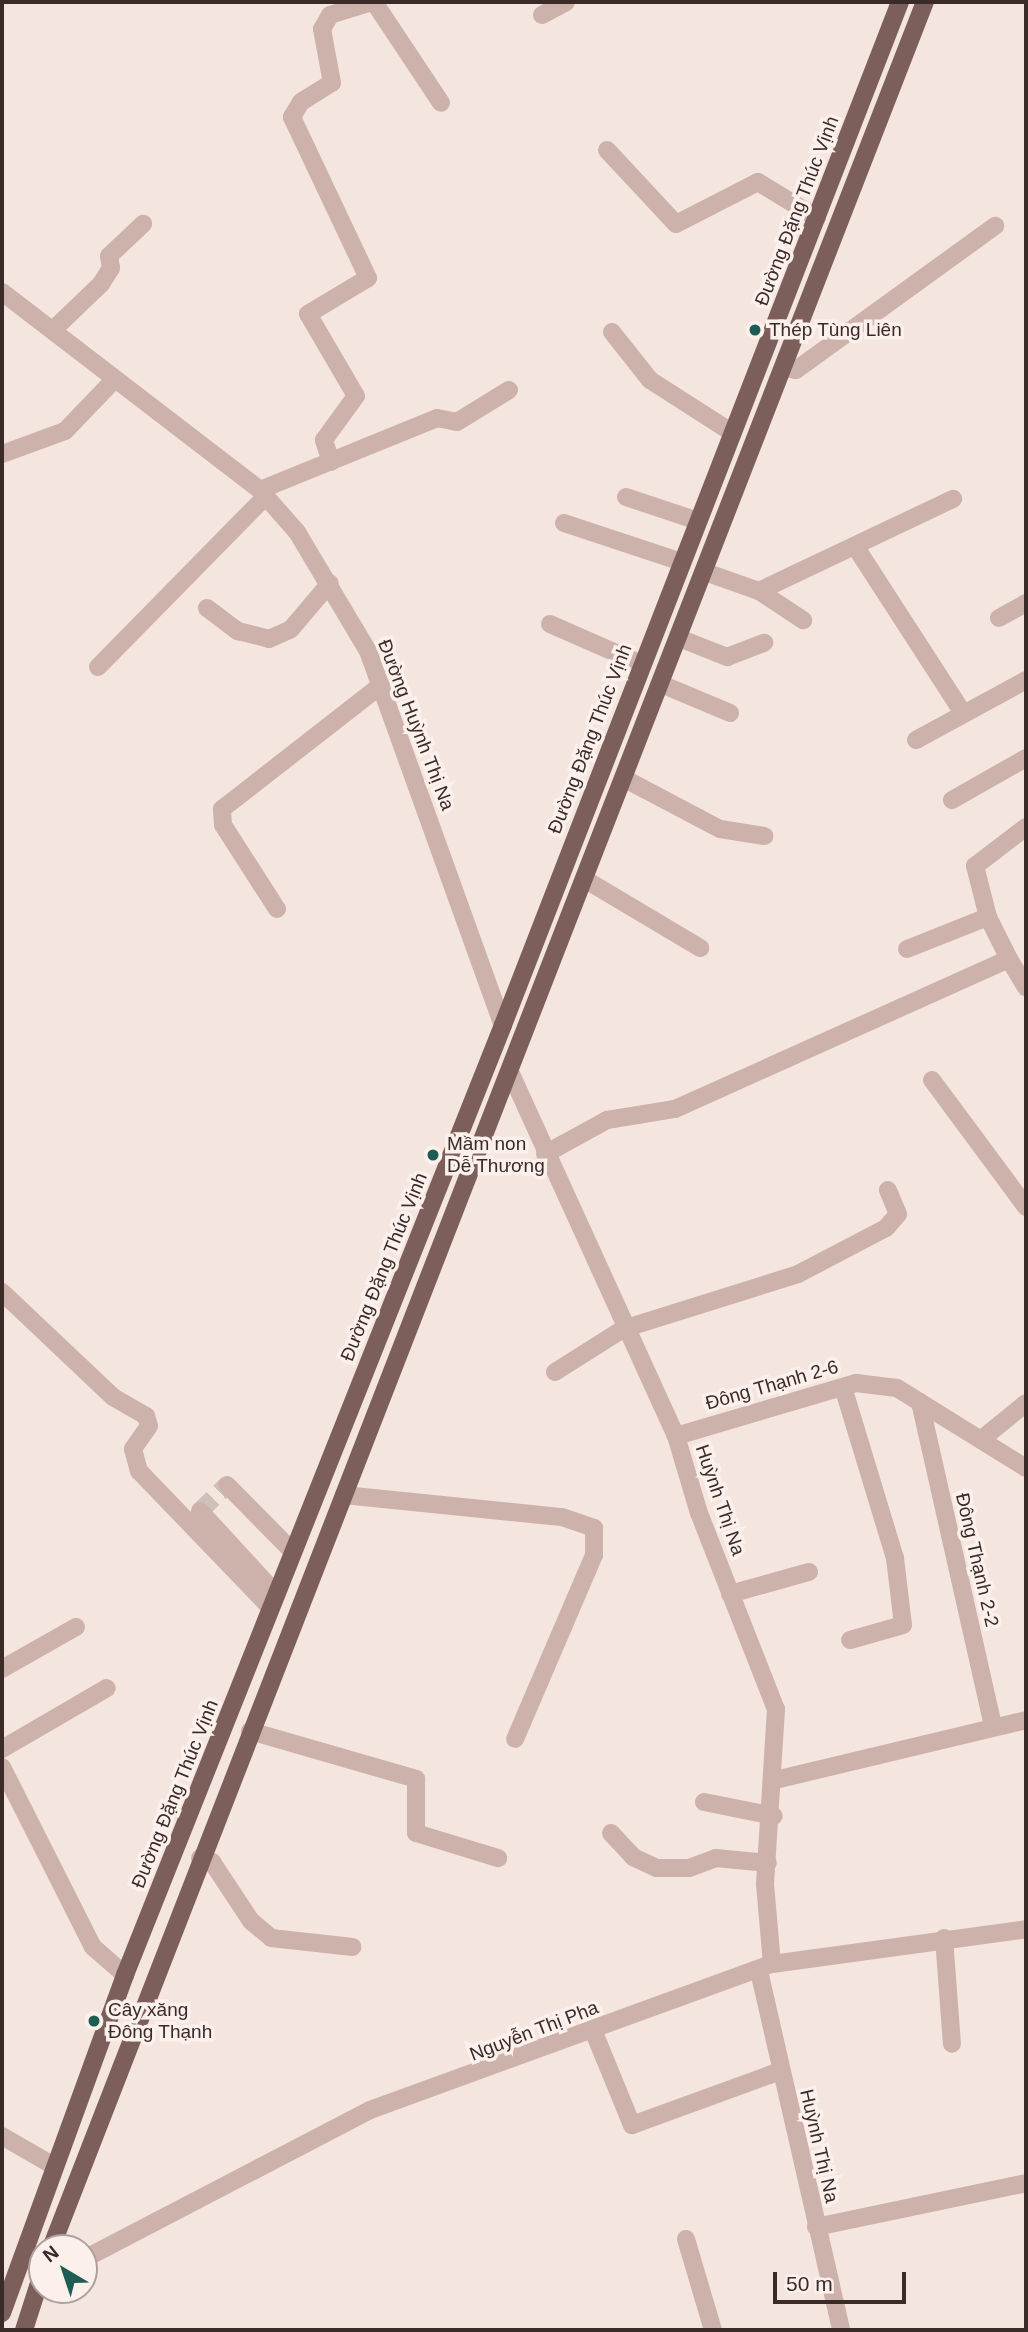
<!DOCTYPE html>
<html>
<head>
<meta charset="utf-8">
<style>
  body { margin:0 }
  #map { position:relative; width:1028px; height:2332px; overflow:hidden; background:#f4e5de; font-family:Arial,sans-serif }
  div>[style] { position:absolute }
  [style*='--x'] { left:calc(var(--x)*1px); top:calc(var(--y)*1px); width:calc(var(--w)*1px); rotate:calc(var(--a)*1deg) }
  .minor-tunnel>* { height:18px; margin-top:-9px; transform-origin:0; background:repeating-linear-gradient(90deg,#cfc0ba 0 18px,transparent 0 27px) }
  .minor>* { height:18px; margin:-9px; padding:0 9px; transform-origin:9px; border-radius:9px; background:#ccb2aa }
  .major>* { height:18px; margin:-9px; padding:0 9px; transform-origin:9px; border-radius:9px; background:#7c5e5a }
  .dots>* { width:19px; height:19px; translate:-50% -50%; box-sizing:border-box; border:4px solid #fbf0eb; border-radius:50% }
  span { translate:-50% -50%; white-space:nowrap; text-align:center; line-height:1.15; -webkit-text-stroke:7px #fbf0eb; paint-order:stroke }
  .street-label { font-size:19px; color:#3a2b29 }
  .poi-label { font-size:19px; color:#3a2b29 }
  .left { translate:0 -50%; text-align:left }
  .frame { position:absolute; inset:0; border:4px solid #3a2b29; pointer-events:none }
  .north { position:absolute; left:28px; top:2234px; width:70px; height:70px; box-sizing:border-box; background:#fbf0eb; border:2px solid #aea19d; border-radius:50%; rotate:321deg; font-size:19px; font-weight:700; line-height:28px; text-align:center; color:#3a2b29 }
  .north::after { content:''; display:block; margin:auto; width:24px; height:32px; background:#1d5d54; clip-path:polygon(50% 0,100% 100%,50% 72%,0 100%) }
  .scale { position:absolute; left:773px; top:2272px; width:133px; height:32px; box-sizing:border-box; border:4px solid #3a2b29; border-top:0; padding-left:9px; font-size:21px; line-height:24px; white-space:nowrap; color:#3a2b29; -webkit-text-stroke:5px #fbf0eb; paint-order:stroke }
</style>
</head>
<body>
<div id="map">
  <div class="minor-tunnel">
    <i style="--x:200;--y:1511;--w:37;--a:-44"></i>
  </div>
  <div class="minor">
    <i style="--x:374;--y:2;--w:121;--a:56.4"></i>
    <i style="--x:542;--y:15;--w:27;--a:-28"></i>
    <i style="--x:607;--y:150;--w:101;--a:47"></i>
    <i style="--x:676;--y:224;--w:92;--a:-27.1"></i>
    <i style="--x:758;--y:182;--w:69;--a:31.4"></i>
    <i style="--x:2;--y:292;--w:325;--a:37.5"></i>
    <i style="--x:260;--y:490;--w:56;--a:48.6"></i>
    <i style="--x:297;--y:532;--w:139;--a:59.2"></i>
    <i style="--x:368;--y:651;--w:398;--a:70.2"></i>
    <i style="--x:54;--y:329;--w:65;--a:-43.8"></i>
    <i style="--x:101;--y:284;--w:19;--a:-58"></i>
    <i style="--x:111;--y:268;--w:12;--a:-99"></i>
    <i style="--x:109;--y:256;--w:47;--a:-43.3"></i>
    <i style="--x:612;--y:332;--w:61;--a:51.6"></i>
    <i style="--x:650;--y:380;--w:98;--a:32.6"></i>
    <i style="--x:785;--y:368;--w:11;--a:10"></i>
    <i style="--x:796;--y:370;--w:246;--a:-35.9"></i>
    <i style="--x:2;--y:454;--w:67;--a:-20.1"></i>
    <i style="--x:65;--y:431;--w:69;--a:-46.2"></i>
    <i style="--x:331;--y:462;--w:23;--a:-108"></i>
    <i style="--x:324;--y:440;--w:54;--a:-54"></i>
    <i style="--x:356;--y:396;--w:95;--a:-120.3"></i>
    <i style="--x:308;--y:314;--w:70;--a:-31"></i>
    <i style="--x:368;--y:278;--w:178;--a:-115.3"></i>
    <i style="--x:292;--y:117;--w:17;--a:-59"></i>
    <i style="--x:301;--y:102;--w:36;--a:-32"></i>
    <i style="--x:332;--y:83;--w:55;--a:-100.5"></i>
    <i style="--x:322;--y:29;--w:16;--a:-60"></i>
    <i style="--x:330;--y:15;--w:44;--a:-17.2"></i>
    <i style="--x:260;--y:490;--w:191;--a:-22.1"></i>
    <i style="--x:437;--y:418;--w:20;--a:11"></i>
    <i style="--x:457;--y:422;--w:61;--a:-31.6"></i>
    <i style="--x:626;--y:497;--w:76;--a:18.4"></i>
    <i style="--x:564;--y:523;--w:124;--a:18.3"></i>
    <i style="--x:855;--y:546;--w:199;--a:57.1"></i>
    <i style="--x:705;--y:572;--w:57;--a:19.4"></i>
    <i style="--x:759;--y:591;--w:215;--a:-25.4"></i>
    <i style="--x:759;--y:591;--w:53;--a:33.4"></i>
    <i style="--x:207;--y:608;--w:39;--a:37"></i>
    <i style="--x:238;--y:631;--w:32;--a:14"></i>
    <i style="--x:269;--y:639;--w:24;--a:-24"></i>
    <i style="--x:291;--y:629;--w:60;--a:-49.7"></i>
    <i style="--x:999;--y:618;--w:31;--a:-29"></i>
    <i style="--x:550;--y:624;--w:99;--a:23.7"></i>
    <i style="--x:679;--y:638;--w:52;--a:21.6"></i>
    <i style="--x:727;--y:657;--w:40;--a:-21"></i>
    <i style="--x:98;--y:667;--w:240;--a:-45.5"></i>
    <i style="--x:661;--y:684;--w:75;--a:22.8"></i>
    <i style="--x:916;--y:740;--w:125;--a:-28.6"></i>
    <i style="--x:625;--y:779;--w:107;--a:27.8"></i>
    <i style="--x:720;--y:829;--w:45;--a:9"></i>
    <i style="--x:952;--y:800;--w:85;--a:-29.6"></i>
    <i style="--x:586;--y:880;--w:133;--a:30.8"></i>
    <i style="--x:277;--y:909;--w:100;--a:-122.7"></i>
    <i style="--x:223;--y:825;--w:16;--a:-94"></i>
    <i style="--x:222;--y:809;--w:202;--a:-37.9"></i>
    <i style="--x:907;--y:949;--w:87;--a:-21.6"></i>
    <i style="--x:1009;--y:959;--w:47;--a:-116.6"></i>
    <i style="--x:988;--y:917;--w:53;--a:-104.3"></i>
    <i style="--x:975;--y:866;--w:64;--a:-37.4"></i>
    <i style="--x:511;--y:1074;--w:398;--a:65.5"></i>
    <i style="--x:676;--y:1436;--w:80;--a:73.4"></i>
    <i style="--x:699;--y:1513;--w:211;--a:68.6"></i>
    <i style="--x:776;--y:1709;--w:175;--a:93.6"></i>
    <i style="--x:765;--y:1884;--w:80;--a:85"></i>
    <i style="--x:932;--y:1080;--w:158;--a:53.5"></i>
    <i style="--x:545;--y:1154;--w:71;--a:-28.7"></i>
    <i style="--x:607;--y:1120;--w:69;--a:-9.2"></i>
    <i style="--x:675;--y:1109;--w:366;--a:-24.2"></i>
    <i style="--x:1009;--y:959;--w:33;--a:59"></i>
    <i style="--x:2;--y:1292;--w:153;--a:43.4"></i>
    <i style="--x:113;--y:1397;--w:38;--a:30"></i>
    <i style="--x:146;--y:1416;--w:10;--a:73"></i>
    <i style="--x:149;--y:1426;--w:28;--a:125"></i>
    <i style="--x:133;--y:1449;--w:23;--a:75"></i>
    <i style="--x:139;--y:1471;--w:190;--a:46.1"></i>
    <i style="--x:555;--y:1372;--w:80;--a:-32.3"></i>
    <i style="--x:623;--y:1329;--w:183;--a:-17.4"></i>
    <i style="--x:798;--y:1274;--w:99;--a:-27.6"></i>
    <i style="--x:886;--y:1228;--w:18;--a:-49"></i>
    <i style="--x:898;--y:1214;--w:26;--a:-113"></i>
    <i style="--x:843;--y:1387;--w:179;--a:73.1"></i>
    <i style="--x:895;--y:1558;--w:67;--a:83.2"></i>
    <i style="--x:903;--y:1625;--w:55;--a:164.2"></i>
    <i style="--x:920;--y:1402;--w:333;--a:77.3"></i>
    <i style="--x:676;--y:1436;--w:188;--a:-16.4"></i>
    <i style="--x:856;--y:1383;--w:41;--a:7"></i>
    <i style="--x:897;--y:1388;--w:152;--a:31.8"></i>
    <i style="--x:983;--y:1438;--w:55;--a:-39.1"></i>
    <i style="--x:227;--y:1485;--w:94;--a:45.4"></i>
    <i style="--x:344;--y:1495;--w:219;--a:5.8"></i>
    <i style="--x:562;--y:1517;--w:34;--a:19"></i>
    <i style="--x:594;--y:1528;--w:27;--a:90"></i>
    <i style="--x:594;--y:1555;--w:200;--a:113.2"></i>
    <i style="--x:200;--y:1511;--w:113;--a:47.5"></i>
    <i style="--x:730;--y:1594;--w:82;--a:-15.6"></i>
    <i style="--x:2;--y:1669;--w:85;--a:-29.6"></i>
    <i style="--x:250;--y:1731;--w:173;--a:16.1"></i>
    <i style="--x:416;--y:1779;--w:54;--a:90"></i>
    <i style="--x:416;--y:1833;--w:86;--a:17"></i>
    <i style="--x:2;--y:1749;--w:121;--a:-30.2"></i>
    <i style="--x:2;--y:1767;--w:202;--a:63.2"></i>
    <i style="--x:93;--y:1947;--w:43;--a:41.2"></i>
    <i style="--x:775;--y:1780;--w:258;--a:-13.4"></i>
    <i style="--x:704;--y:1802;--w:71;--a:11.3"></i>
    <i style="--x:611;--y:1833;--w:33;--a:47"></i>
    <i style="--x:633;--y:1857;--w:26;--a:25"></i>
    <i style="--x:657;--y:1868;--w:32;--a:0"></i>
    <i style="--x:689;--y:1868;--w:29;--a:-20"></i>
    <i style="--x:716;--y:1858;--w:52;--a:5.5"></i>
    <i style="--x:200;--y:1858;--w:13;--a:18"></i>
    <i style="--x:212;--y:1862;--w:71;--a:56.5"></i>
    <i style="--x:251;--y:1921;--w:26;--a:40"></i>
    <i style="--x:271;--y:1938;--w:82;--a:6.3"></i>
    <i style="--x:944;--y:1938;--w:106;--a:85.7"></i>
    <i style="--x:759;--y:1971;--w:368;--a:77.1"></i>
    <i style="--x:593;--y:2030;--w:103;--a:67.7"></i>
    <i style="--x:632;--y:2125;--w:158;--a:-20"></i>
    <i style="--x:2;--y:2136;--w:58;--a:30.1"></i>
    <i style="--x:816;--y:2227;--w:215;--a:-11.8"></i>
    <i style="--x:686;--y:2239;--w:95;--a:73.5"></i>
    <i style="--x:84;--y:2259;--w:322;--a:-27.5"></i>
    <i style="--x:370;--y:2110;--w:428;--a:-20"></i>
    <i style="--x:772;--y:1964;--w:256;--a:-7.8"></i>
  </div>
  <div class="major">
    <i style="--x:51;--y:2248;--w:2410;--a:-68.74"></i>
    <i style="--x:2;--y:2313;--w:360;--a:-70"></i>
    <i style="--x:125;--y:1975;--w:1022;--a:-68.3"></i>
    <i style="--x:503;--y:1025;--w:1097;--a:-68.79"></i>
    <i style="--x:24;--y:2330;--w:59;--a:-72.2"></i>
  </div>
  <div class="dots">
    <i style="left:755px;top:330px;background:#1d5d54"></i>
    <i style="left:433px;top:1155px;background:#1d5d54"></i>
    <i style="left:94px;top:2021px;background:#1d5d54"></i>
  </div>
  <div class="street-label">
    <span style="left:797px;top:211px;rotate:-69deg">Đường Đặng Thúc Vịnh</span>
    <span style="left:416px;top:725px;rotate:69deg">Đường Huỳnh Thị Na</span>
    <span style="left:590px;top:739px;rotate:-69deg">Đường Đặng Thúc Vịnh</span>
    <span style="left:384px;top:1267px;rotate:-68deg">Đường Đặng Thúc Vịnh</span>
    <span style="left:772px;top:1385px;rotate:-16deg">Đông Thạnh 2-6</span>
    <span style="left:720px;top:1500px;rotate:71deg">Huỳnh Thị Na</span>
    <span style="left:977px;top:1560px;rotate:77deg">Đông Thạnh 2-2</span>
    <span style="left:175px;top:1794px;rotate:-68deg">Đường Đặng Thúc Vịnh</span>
    <span style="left:534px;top:2031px;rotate:-21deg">Nguyễn Thị Pha</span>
    <span style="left:819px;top:2146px;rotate:77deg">Huỳnh Thị Na</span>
  </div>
  <div class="poi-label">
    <span class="left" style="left:769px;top:330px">Thép Tùng Liên</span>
    <span class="left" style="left:447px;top:1155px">Mầm non<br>Dễ Thương</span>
    <span class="left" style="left:108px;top:2021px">Cây xăng<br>Đông Thạnh</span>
  </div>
  <div class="frame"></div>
  <div class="north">N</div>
  <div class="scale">50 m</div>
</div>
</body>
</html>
